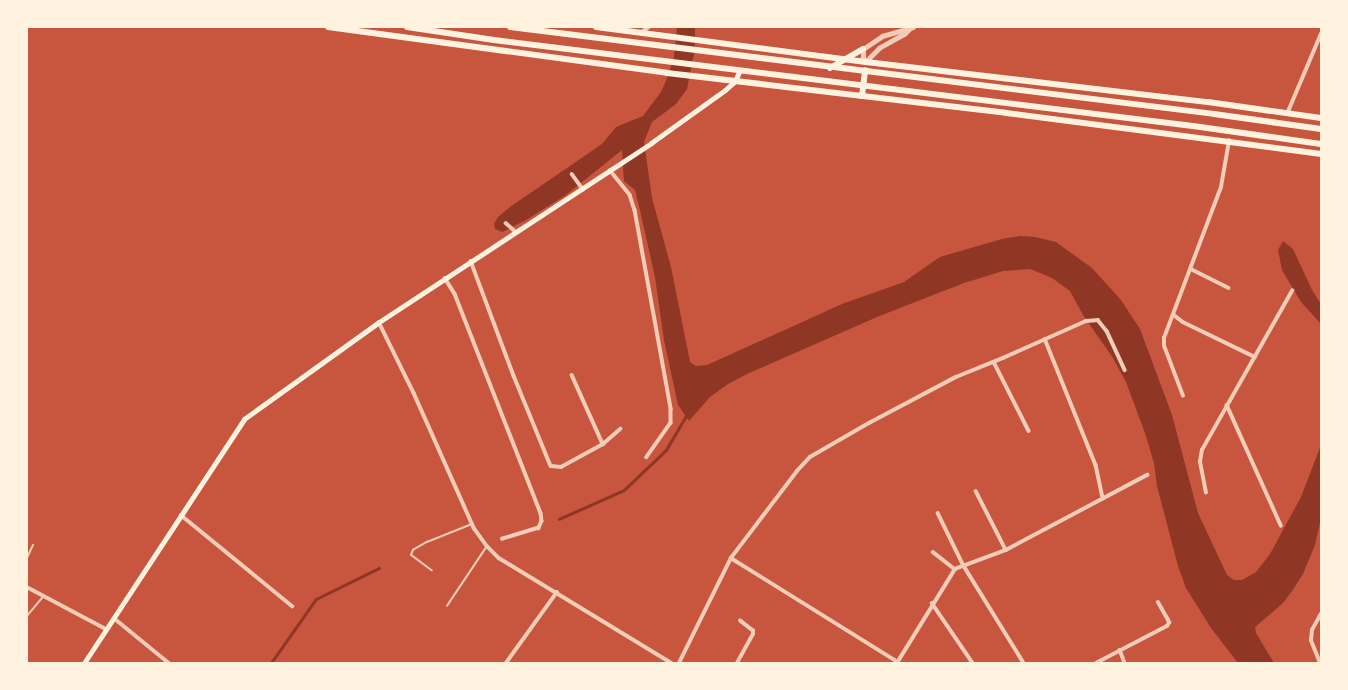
<!DOCTYPE html>
<html>
<head>
<meta charset="utf-8">
<style>
  body { margin:0 }
  #map { position:relative; width:1348px; height:690px; overflow:hidden; background:#c8553d; font-family:Commissioner,sans-serif }
  div>[style] { position:absolute }
  [style*='--x'] { left:calc(var(--x)*1px); top:calc(var(--y)*1px); width:calc(var(--w)*1px); rotate:calc(var(--a)*1deg) }
  .water>* { inset:0; background:#8f3625 }
  .stream>* { height:2.5px; margin:-1.25px; padding:0 1.25px; transform-origin:1.25px; border-radius:1.25px; background:#8f3625 }
  .service>* { height:1.5px; margin:-0.75px; padding:0 0.75px; transform-origin:0.75px; border-radius:0.75px; background:#f1ccb7 }
  .minor>* { height:3.5px; margin:-1.75px; padding:0 1.75px; transform-origin:1.75px; border-radius:1.75px; background:#f1ccb7 }
  .tertiary>* { height:4.5px; margin:-2.25px; padding:0 2.25px; transform-origin:2.25px; border-radius:2.25px; background:#f1ccb7 }
  .secondary>* { height:5px; margin:-2.5px; padding:0 2.5px; transform-origin:2.5px; border-radius:2.5px; background:#fff3e0 }
  .trunk>* { height:6px; margin:-3px; padding:0 3px; transform-origin:3px; border-radius:3px; background:#fff3e0 }
  span { translate:-50% -50%; white-space:nowrap; text-align:center; line-height:1.15; -webkit-text-stroke:3px #fff3e0; paint-order:stroke }
  .frame { position:absolute; inset:0; border:28px solid #fff3e0; pointer-events:none }
</style>
</head>
<body>
<div id="map">
  <div class="water">
    <i style="clip-path:polygon(677px 27px,695px 27px,695px 49px,687px 89px,676px 104px,652px 122px,644px 142px,652px 198px,671px 267px,690px 362px,696px 366px,707px 365px,842px 304px,904px 282px,940px 257px,1002px 239px,1020px 236px,1035px 237px,1056px 242px,1092px 268px,1121px 300px,1140px 329px,1172px 415px,1198px 513px,1227px 575px,1234px 580px,1242px 580px,1256px 572px,1270px 554px,1301px 497px,1321px 445px,1321px 518px,1315px 545px,1303px 574px,1292px 591px,1283px 603px,1255px 627px,1256px 633px,1274px 663px,1238px 663px,1211px 628px,1186px 588px,1178px 566px,1157px 486px,1154px 463px,1145px 433px,1126px 382px,1113px 358px,1083px 315px,1070px 291px,1052px 278px,1030px 269px,1003px 271px,964px 283px,877px 317px,747px 374px,728px 384px,710px 397px,689px 421px,678px 405px,664px 340px,655px 277px,639px 206px,635px 190px,624px 181px,622px 150px,566px 195px,526px 220px,502px 232px,495px 229px,494px 224px,498px 217px,510px 207px,602px 144px,616px 127px,643px 116px,661px 92px,668px 76px,674px 57px)"></i>
    <i style="clip-path:polygon(1283px 241px,1293px 249px,1312px 290px,1321px 304px,1321px 324px,1301px 302px,1282px 270px,1278px 250px)"></i>
  </div>
  <div class="stream">
    <i style="--x:559;--y:519;--w:71;--a:-24"></i>
    <i style="--x:624;--y:490;--w:58;--a:-43.6"></i>
    <i style="--x:666;--y:450;--w:42;--a:-59.7"></i>
    <i style="--x:271;--y:663;--w:78;--a:-54.9"></i>
    <i style="--x:316;--y:599;--w:70;--a:-26.2"></i>
  </div>
  <div class="service">
    <i style="--x:27;--y:558;--w:14;--a:-65"></i>
    <i style="--x:432;--y:571;--w:26;--a:-143"></i>
    <i style="--x:411;--y:555;--w:5;--a:-68"></i>
    <i style="--x:413;--y:550;--w:16;--a:-30"></i>
    <i style="--x:427;--y:542;--w:48;--a:-21.8"></i>
    <i style="--x:447;--y:606;--w:72;--a:-56.3"></i>
    <i style="--x:27;--y:616;--w:25;--a:-50"></i>
  </div>
  <div class="minor">
    <i style="--x:642;--y:32;--w:9;--a:-36"></i>
    <i style="--x:1287;--y:114;--w:87;--a:-67"></i>
    <i style="--x:610;--y:170;--w:32;--a:51"></i>
    <i style="--x:630;--y:195;--w:16;--a:72"></i>
    <i style="--x:635;--y:210;--w:202;--a:79.7"></i>
    <i style="--x:671;--y:409;--w:14;--a:90"></i>
    <i style="--x:671;--y:423;--w:42;--a:125.2"></i>
    <i style="--x:572;--y:174;--w:19;--a:54"></i>
    <i style="--x:506;--y:223;--w:13;--a:42"></i>
    <i style="--x:471;--y:261;--w:123;--a:69.5"></i>
    <i style="--x:514;--y:376;--w:97;--a:67.7"></i>
    <i style="--x:551;--y:466;--w:10;--a:6"></i>
    <i style="--x:561;--y:467;--w:48;--a:-28.7"></i>
    <i style="--x:603;--y:444;--w:23;--a:-41"></i>
    <i style="--x:1191;--y:269;--w:42;--a:26.6"></i>
    <i style="--x:445;--y:278;--w:19;--a:58"></i>
    <i style="--x:455;--y:294;--w:235;--a:68.6"></i>
    <i style="--x:541;--y:513;--w:8;--a:83"></i>
    <i style="--x:542;--y:521;--w:8;--a:113"></i>
    <i style="--x:539;--y:528;--w:38;--a:163"></i>
    <i style="--x:1174;--y:315;--w:11;--a:38"></i>
    <i style="--x:1183;--y:322;--w:80;--a:25.9"></i>
    <i style="--x:379;--y:322;--w:79;--a:63.8"></i>
    <i style="--x:414;--y:393;--w:148;--a:66"></i>
    <i style="--x:474;--y:528;--w:22;--a:54"></i>
    <i style="--x:487;--y:546;--w:17;--a:45"></i>
    <i style="--x:499;--y:558;--w:202;--a:31.3"></i>
    <i style="--x:1045;--y:339;--w:136;--a:68"></i>
    <i style="--x:1096;--y:465;--w:34;--a:78"></i>
    <i style="--x:994;--y:362;--w:77;--a:63.1"></i>
    <i style="--x:572;--y:375;--w:76;--a:65.8"></i>
    <i style="--x:1183;--y:396;--w:53;--a:-110.8"></i>
    <i style="--x:1164;--y:346;--w:8;--a:-90"></i>
    <i style="--x:1164;--y:338;--w:161;--a:-69.3"></i>
    <i style="--x:1221;--y:187;--w:47;--a:-80.1"></i>
    <i style="--x:1227;--y:405;--w:132;--a:65.8"></i>
    <i style="--x:976;--y:491;--w:66;--a:63"></i>
    <i style="--x:1206;--y:493;--w:32;--a:-101"></i>
    <i style="--x:1200;--y:462;--w:12;--a:-81"></i>
    <i style="--x:1202;--y:450;--w:183;--a:-60.5"></i>
    <i style="--x:938;--y:513;--w:59;--a:63.9"></i>
    <i style="--x:964;--y:566;--w:114;--a:58.3"></i>
    <i style="--x:181;--y:515;--w:144;--a:39.3"></i>
    <i style="--x:933;--y:552;--w:28;--a:38"></i>
    <i style="--x:731;--y:558;--w:197;--a:31.9"></i>
    <i style="--x:27;--y:587;--w:89;--a:28"></i>
    <i style="--x:932;--y:603;--w:73;--a:55.7"></i>
    <i style="--x:114;--y:618;--w:71;--a:39.3"></i>
    <i style="--x:1120;--y:650;--w:14;--a:69"></i>
    <i style="--x:506;--y:663;--w:87;--a:-54.3"></i>
    <i style="--x:679;--y:663;--w:117;--a:-63.7"></i>
    <i style="--x:731;--y:558;--w:109;--a:-52.8"></i>
    <i style="--x:797;--y:471;--w:19;--a:-47"></i>
    <i style="--x:810;--y:457;--w:68;--a:-30"></i>
    <i style="--x:869;--y:423;--w:98;--a:-27.9"></i>
    <i style="--x:956;--y:377;--w:51;--a:-22"></i>
    <i style="--x:1003;--y:358;--w:91;--a:-24"></i>
    <i style="--x:1086;--y:321;--w:12;--a:-5"></i>
    <i style="--x:1098;--y:320;--w:14;--a:51"></i>
    <i style="--x:1107;--y:331;--w:43;--a:65.2"></i>
    <i style="--x:737;--y:663;--w:33;--a:-61"></i>
    <i style="--x:753;--y:634;--w:3;--a:-90"></i>
    <i style="--x:753;--y:631;--w:16;--a:-142"></i>
    <i style="--x:897;--y:663;--w:110;--a:-58.3"></i>
    <i style="--x:955;--y:569;--w:54;--a:-20.4"></i>
    <i style="--x:1006;--y:550;--w:160;--a:-28"></i>
    <i style="--x:1096;--y:663;--w:80;--a:-27.5"></i>
    <i style="--x:1167;--y:626;--w:4;--a:-56"></i>
    <i style="--x:1169;--y:623;--w:3;--a:-108"></i>
    <i style="--x:1168;--y:620;--w:20;--a:-120"></i>
    <i style="--x:1320;--y:663;--w:24;--a:-112"></i>
    <i style="--x:1311;--y:641;--w:11;--a:-85"></i>
    <i style="--x:1312;--y:630;--w:18;--a:-61"></i>
  </div>
  <div class="tertiary">
    <i style="--x:911;--y:28;--w:8;--a:135"></i>
    <i style="--x:905;--y:34;--w:29;--a:151"></i>
    <i style="--x:880;--y:48;--w:20;--a:135"></i>
    <i style="--x:866;--y:62;--w:5;--a:-127"></i>
    <i style="--x:863;--y:58;--w:9;--a:-90"></i>
    <i style="--x:863;--y:49;--w:23;--a:-34"></i>
    <i style="--x:882;--y:36;--w:32;--a:-16"></i>
  </div>
  <div class="secondary">
    <i style="--x:84;--y:663;--w:292;--a:-56.7"></i>
    <i style="--x:244;--y:419;--w:166;--a:-35.7"></i>
    <i style="--x:379;--y:322;--w:326;--a:-33.3"></i>
    <i style="--x:651;--y:143;--w:91;--a:-35.6"></i>
    <i style="--x:725;--y:90;--w:13;--a:-42"></i>
    <i style="--x:735;--y:81;--w:12;--a:-66"></i>
  </div>
  <div class="trunk">
    <i style="--x:328;--y:27;--w:342;--a:7.7"></i>
    <i style="--x:667;--y:73;--w:341;--a:6.7"></i>
    <i style="--x:1006;--y:113;--w:318;--a:7.4"></i>
    <i style="--x:407;--y:27;--w:88;--a:8.5"></i>
    <i style="--x:494;--y:40;--w:704;--a:7.01"></i>
    <i style="--x:1193;--y:126;--w:129;--a:8"></i>
    <i style="--x:510;--y:27;--w:709;--a:7.04"></i>
    <i style="--x:1214;--y:114;--w:108;--a:8"></i>
    <i style="--x:596;--y:27;--w:272;--a:7.4"></i>
    <i style="--x:866;--y:62;--w:344;--a:6.7"></i>
    <i style="--x:1208;--y:102;--w:114;--a:8.1"></i>
    <i style="--x:830;--y:68;--w:38;--a:-30"></i>
    <i style="--x:862;--y:96;--w:26;--a:-83"></i>
  </div>
  <div class="frame"></div>
</div>
</body>
</html>
